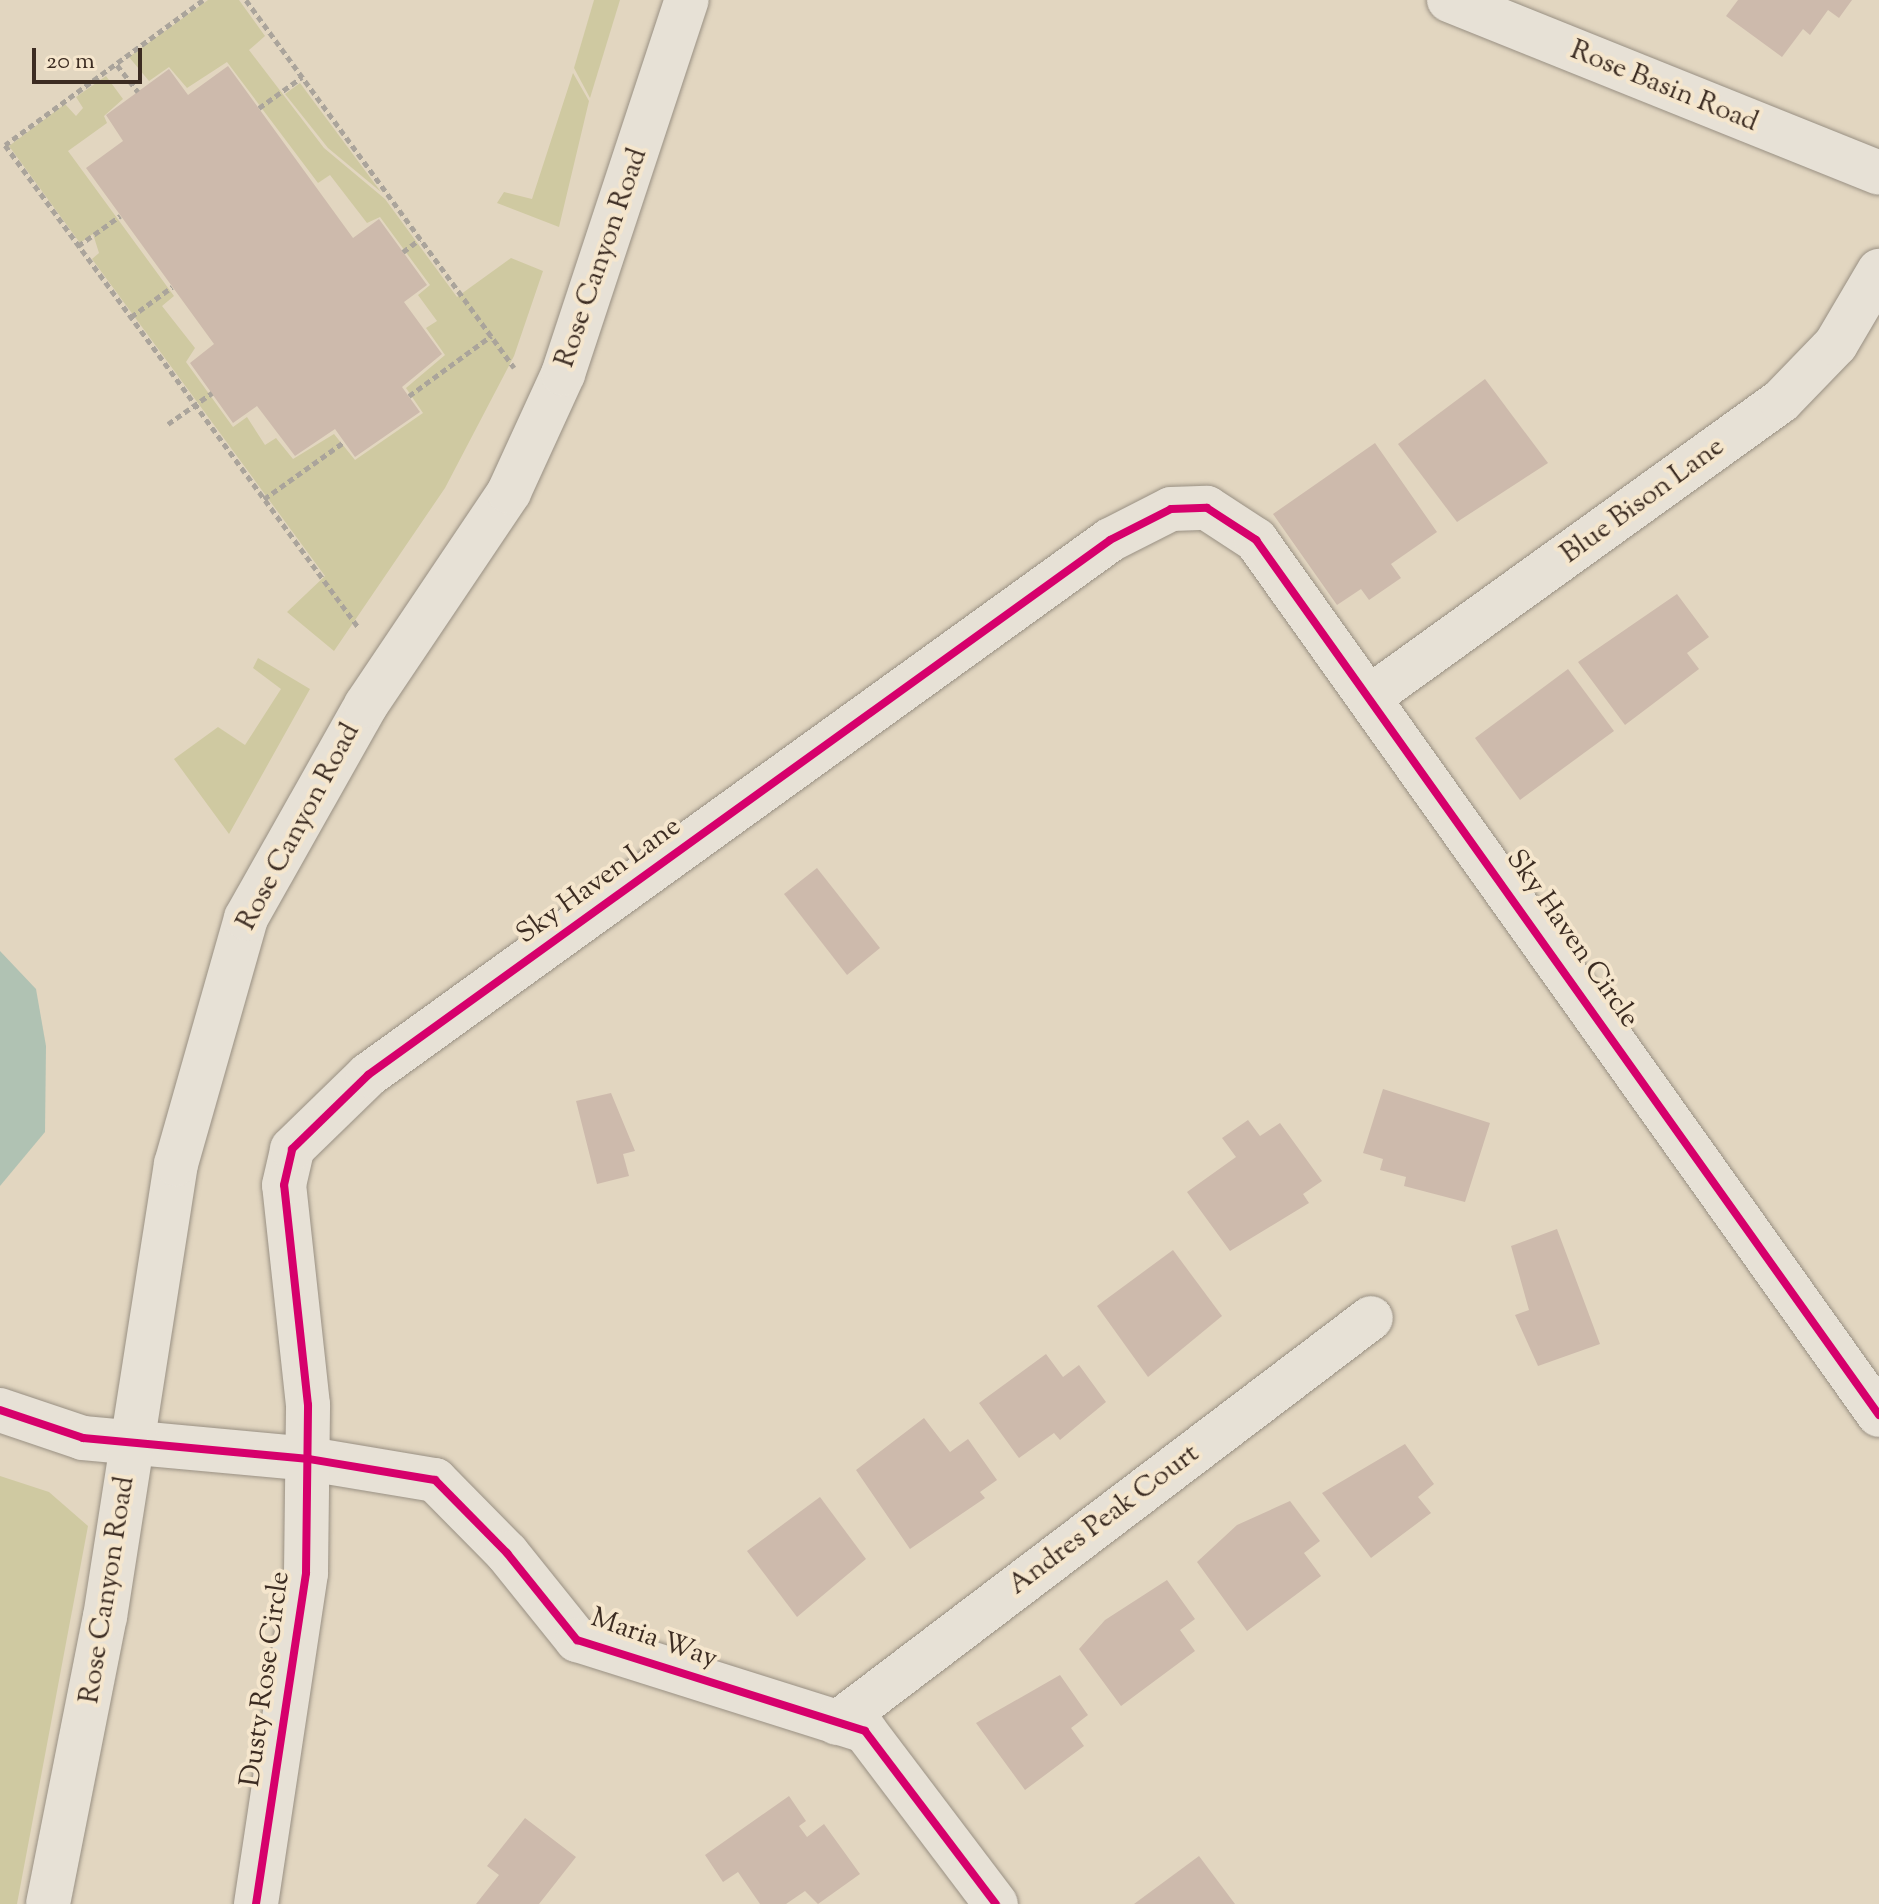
<!DOCTYPE html>
<html>
<head>
<meta charset="utf-8">
<style>
  body { margin:0 }
  #map { position:relative; width:1879px; height:1904px; overflow:hidden; background:#e2d6c0; font-family:"Sorts Mill Goudy",serif }
  div>[style] { position:absolute }
  [style*='--x'] { left:calc(var(--x)*1px); top:calc(var(--y)*1px); width:calc(var(--w)*1px); rotate:calc(var(--a)*1deg) }
  .green>* { inset:0; background:#cfc9a1 }
  .water>* { inset:0; background:#b0c2b3 }
  .building>* { inset:0; background:#cdbaac }
  .path>* { height:5px; margin-top:-2.5px; transform-origin:0; background:repeating-linear-gradient(90deg,#aaa49b 0 6px,transparent 0 10px) }
  .roads { filter:drop-shadow(0 0 2px #999083) drop-shadow(0 0 2px #999083) }
  .minor>* { height:44px; margin:-22px; padding:0 22px; transform-origin:22px; border-radius:22px; background:#e7e1d6 }
  .cycleway>* { height:8px; margin:-4px; padding:0 4px; transform-origin:4px; border-radius:4px; background:#d6006c }
  span { translate:-50% -50%; white-space:nowrap; text-align:center; line-height:1.15; -webkit-text-stroke:8px #f5e6cd; paint-order:stroke }
  .street-label { font-size:28px; color:#3c2c22 }
  .scale { position:absolute; left:32px; top:48px; width:110px; height:36px; box-sizing:border-box; border:4px solid #3c2c22; border-top:0; padding-left:10px; font-size:24px; line-height:28px; white-space:nowrap; color:#3c2c22; -webkit-text-stroke:6px #f5e6cd; paint-order:stroke }
</style>
</head>
<body>
<div id="map">
  <div class="green">
    <i style="clip-path:polygon(208px 0,239px 0,265px 36px,249px 50px,324px 148px,385px 199px,457px 297px,511px 258px,543px 271px,514px 356px,445px 488px,334px 651px,287px 612px,325px 576px,92px 259px,99px 253px,93px 234px,80px 243px,9px 146px,65px 104px,76px 116px,83px 108px,76px 97px,106px 76px,123px 99px,104px 116px,107px 123px,68px 151px,174px 296px,162px 306px,195px 348px,186px 362px,233px 427px,247px 417px,265px 445px,276px 438px,293px 459px,334px 434px,355px 460px,423px 413px,406px 388px,445px 355px,426px 328px,437px 321px,418px 295px,430px 285px,380px 217px,367px 223px,330px 175px,318px 183px,227px 62px,187px 88px,169px 67px,149px 81px,129px 57px)"></i>
    <i style="clip-path:polygon(594px 0,620px 0,590px 98px,574px 68px)"></i>
    <i style="clip-path:polygon(573px 73px,589px 101px,559px 227px,497px 203px,504px 192px,532px 199px)"></i>
    <i style="clip-path:polygon(300px 83px,381px 192px,328px 148px,285px 94px)"></i>
    <i style="clip-path:polygon(258px 658px,310px 689px,229px 834px,174px 759px,218px 727px,245px 745px,281px 689px,253px 668px)"></i>
    <i style="clip-path:polygon(0 1476px,49px 1492px,88px 1526px,17px 1904px,0 1904px)"></i>
  </div>
  <div class="water">
    <i style="clip-path:polygon(0 951px,36px 989px,46px 1046px,45px 1132px,0 1186px)"></i>
  </div>
  <div class="building">
    <i style="clip-path:polygon(1738px 0,1852px 0,1839px 18px,1828px 10px,1810px 35px,1803px 29px,1782px 57px,1726px 16px)"></i>
    <i style="clip-path:polygon(228px 66px,353px 238px,379px 219px,427px 285px,404px 302px,442px 354px,402px 387px,420px 412px,355px 457px,335px 429px,295px 456px,257px 406px,233px 423px,190px 363px,214px 344px,86px 168px,123px 141px,106px 115px,169px 69px,188px 95px)"></i>
    <i style="clip-path:polygon(1485px 379px,1548px 463px,1457px 522px,1398px 444px)"></i>
    <i style="clip-path:polygon(1375px 443px,1437px 532px,1391px 564px,1401px 578px,1369px 600px,1361px 589px,1337px 605px,1273px 514px)"></i>
    <i style="clip-path:polygon(1677px 594px,1709px 637px,1687px 653px,1699px 669px,1625px 725px,1578px 662px)"></i>
    <i style="clip-path:polygon(1568px 669px,1614px 731px,1520px 800px,1475px 738px)"></i>
    <i style="clip-path:polygon(817px 868px,880px 948px,847px 975px,784px 894px)"></i>
    <i style="clip-path:polygon(1383px 1089px,1490px 1123px,1465px 1202px,1404px 1186px,1406px 1177px,1380px 1170px,1383px 1159px,1363px 1153px)"></i>
    <i style="clip-path:polygon(611px 1093px,635px 1151px,623px 1154px,629px 1176px,597px 1184px,576px 1101px)"></i>
    <i style="clip-path:polygon(1248px 1120px,1260px 1136px,1280px 1123px,1322px 1181px,1303px 1194px,1309px 1203px,1230px 1251px,1187px 1192px,1236px 1157px,1222px 1138px)"></i>
    <i style="clip-path:polygon(1557px 1229px,1600px 1344px,1538px 1366px,1515px 1315px,1529px 1310px,1511px 1246px)"></i>
    <i style="clip-path:polygon(1173px 1250px,1222px 1316px,1148px 1377px,1097px 1306px)"></i>
    <i style="clip-path:polygon(1046px 1354px,1063px 1377px,1079px 1365px,1106px 1402px,1060px 1440px,1054px 1433px,1019px 1458px,979px 1403px)"></i>
    <i style="clip-path:polygon(924px 1418px,950px 1452px,968px 1439px,997px 1480px,980px 1492px,985px 1498px,910px 1549px,856px 1470px)"></i>
    <i style="clip-path:polygon(1405px 1444px,1434px 1484px,1418px 1497px,1431px 1513px,1371px 1558px,1322px 1493px)"></i>
    <i style="clip-path:polygon(820px 1497px,866px 1559px,797px 1617px,747px 1551px)"></i>
    <i style="clip-path:polygon(1290px 1501px,1320px 1541px,1304px 1553px,1321px 1576px,1247px 1631px,1197px 1562px,1237px 1525px)"></i>
    <i style="clip-path:polygon(1167px 1580px,1195px 1619px,1180px 1630px,1195px 1651px,1121px 1706px,1079px 1649px,1105px 1620px)"></i>
    <i style="clip-path:polygon(1060px 1675px,1088px 1715px,1071px 1728px,1084px 1746px,1025px 1790px,976px 1723px)"></i>
    <i style="clip-path:polygon(789px 1796px,806px 1821px,799px 1826px,807px 1837px,824px 1824px,860px 1874px,818px 1904px,805px 1891px,786px 1904px,760px 1904px,738px 1872px,723px 1882px,705px 1855px)"></i>
    <i style="clip-path:polygon(525px 1818px,576px 1857px,539px 1904px,476px 1904px,499px 1875px,487px 1866px)"></i>
    <i style="clip-path:polygon(1199px 1856px,1235px 1904px,1134px 1904px)"></i>
  </div>
  <div class="path">
    <i style="--x:203;--y:0;--w:245;--a:143.8"></i>
    <i style="--x:5;--y:145;--w:597;--a:53.78"></i>
    <i style="--x:246;--y:0;--w:455;--a:53.9"></i>
    <i style="--x:117;--y:65;--w:34;--a:52"></i>
    <i style="--x:259;--y:108;--w:53;--a:-35.8"></i>
    <i style="--x:78;--y:246;--w:52;--a:-35.5"></i>
    <i style="--x:403;--y:252;--w:21;--a:-37"></i>
    <i style="--x:131;--y:317;--w:51;--a:-36.2"></i>
    <i style="--x:409;--y:396;--w:102;--a:-36.2"></i>
    <i style="--x:168;--y:424;--w:54;--a:-35.2"></i>
    <i style="--x:264;--y:499;--w:98;--a:-35.5"></i>
  </div>
  <div class="roads">
    <div class="minor">
      <i style="--x:1449;--y:0;--w:463;--a:21.9"></i>
      <i style="--x:1371;--y:696;--w:505;--a:-35.74"></i>
      <i style="--x:1781;--y:401;--w:79;--a:-46"></i>
      <i style="--x:1836;--y:344;--w:85;--a:-59.5"></i>
      <i style="--x:0;--y:1410;--w:88;--a:18.6"></i>
      <i style="--x:83;--y:1438;--w:227;--a:5.3"></i>
      <i style="--x:309;--y:1459;--w:128;--a:9.5"></i>
      <i style="--x:435;--y:1480;--w:103;--a:45.4"></i>
      <i style="--x:507;--y:1553;--w:112;--a:51.2"></i>
      <i style="--x:577;--y:1640;--w:302;--a:17.5"></i>
      <i style="--x:865;--y:1731;--w:217;--a:52.9"></i>
      <i style="--x:837;--y:1723;--w:670;--a:-37.18"></i>
      <i style="--x:48;--y:1904;--w:293;--a:-78.8"></i>
      <i style="--x:105;--y:1617;--w:459;--a:-81.1"></i>
      <i style="--x:176;--y:1164;--w:256;--a:-74.1"></i>
      <i style="--x:246;--y:918;--w:244;--a:-60.6"></i>
      <i style="--x:366;--y:705;--w:257;--a:-56.1"></i>
      <i style="--x:509;--y:492;--w:130;--a:-65.4"></i>
      <i style="--x:563;--y:374;--w:394;--a:-71.7"></i>
      <i style="--x:256;--y:1904;--w:335;--a:-81.4"></i>
      <i style="--x:306;--y:1573;--w:168;--a:-89.3"></i>
      <i style="--x:308;--y:1405;--w:221;--a:-96.2"></i>
      <i style="--x:284;--y:1185;--w:37;--a:-77"></i>
      <i style="--x:292;--y:1149;--w:106;--a:-44.2"></i>
      <i style="--x:368;--y:1075;--w:915;--a:-35.79"></i>
      <i style="--x:1110;--y:540;--w:68;--a:-26.9"></i>
      <i style="--x:1171;--y:509;--w:36;--a:-2"></i>
      <i style="--x:1207;--y:508;--w:59;--a:33.1"></i>
      <i style="--x:1256;--y:540;--w:1074;--a:54.55"></i>
    </div>
  </div>
  <div class="cycleway">
    <i style="--x:0;--y:1410;--w:88;--a:18.6"></i>
    <i style="--x:83;--y:1438;--w:227;--a:5.3"></i>
    <i style="--x:309;--y:1459;--w:128;--a:9.5"></i>
    <i style="--x:435;--y:1480;--w:103;--a:45.4"></i>
    <i style="--x:507;--y:1553;--w:112;--a:51.2"></i>
    <i style="--x:577;--y:1640;--w:302;--a:17.5"></i>
    <i style="--x:865;--y:1731;--w:217;--a:52.9"></i>
    <i style="--x:256;--y:1904;--w:335;--a:-81.4"></i>
    <i style="--x:306;--y:1573;--w:168;--a:-89.3"></i>
    <i style="--x:308;--y:1405;--w:221;--a:-96.2"></i>
    <i style="--x:284;--y:1185;--w:37;--a:-77"></i>
    <i style="--x:292;--y:1149;--w:106;--a:-44.2"></i>
    <i style="--x:368;--y:1075;--w:915;--a:-35.79"></i>
    <i style="--x:1110;--y:540;--w:68;--a:-26.9"></i>
    <i style="--x:1171;--y:509;--w:36;--a:-2"></i>
    <i style="--x:1207;--y:508;--w:59;--a:33.1"></i>
    <i style="--x:1256;--y:540;--w:1074;--a:54.55"></i>
  </div>
  <div class="street-label">
    <span style="left:1664px;top:87px;rotate:22deg">Rose Basin Road</span>
    <span style="left:602px;top:258px;rotate:-71deg">Rose Canyon Road</span>
    <span style="left:1643px;top:501px;rotate:-36deg">Blue Bison Lane</span>
    <span style="left:299px;top:827px;rotate:-62deg">Rose Canyon Road</span>
    <span style="left:599px;top:881px;rotate:-36deg">Sky Haven Lane</span>
    <span style="left:1572px;top:939px;rotate:55deg">Sky Haven Circle</span>
    <span style="left:1104px;top:1520px;rotate:-37deg">Andres Peak Court</span>
    <span style="left:108px;top:1590px;rotate:-81deg">Rose Canyon Road</span>
    <span style="left:654px;top:1639px;rotate:19deg">Maria Way</span>
    <span style="left:266px;top:1679px;rotate:-82deg">Dusty Rose Circle</span>
  </div>
  <div class="scale">20 m</div>
</div>
</body>
</html>
